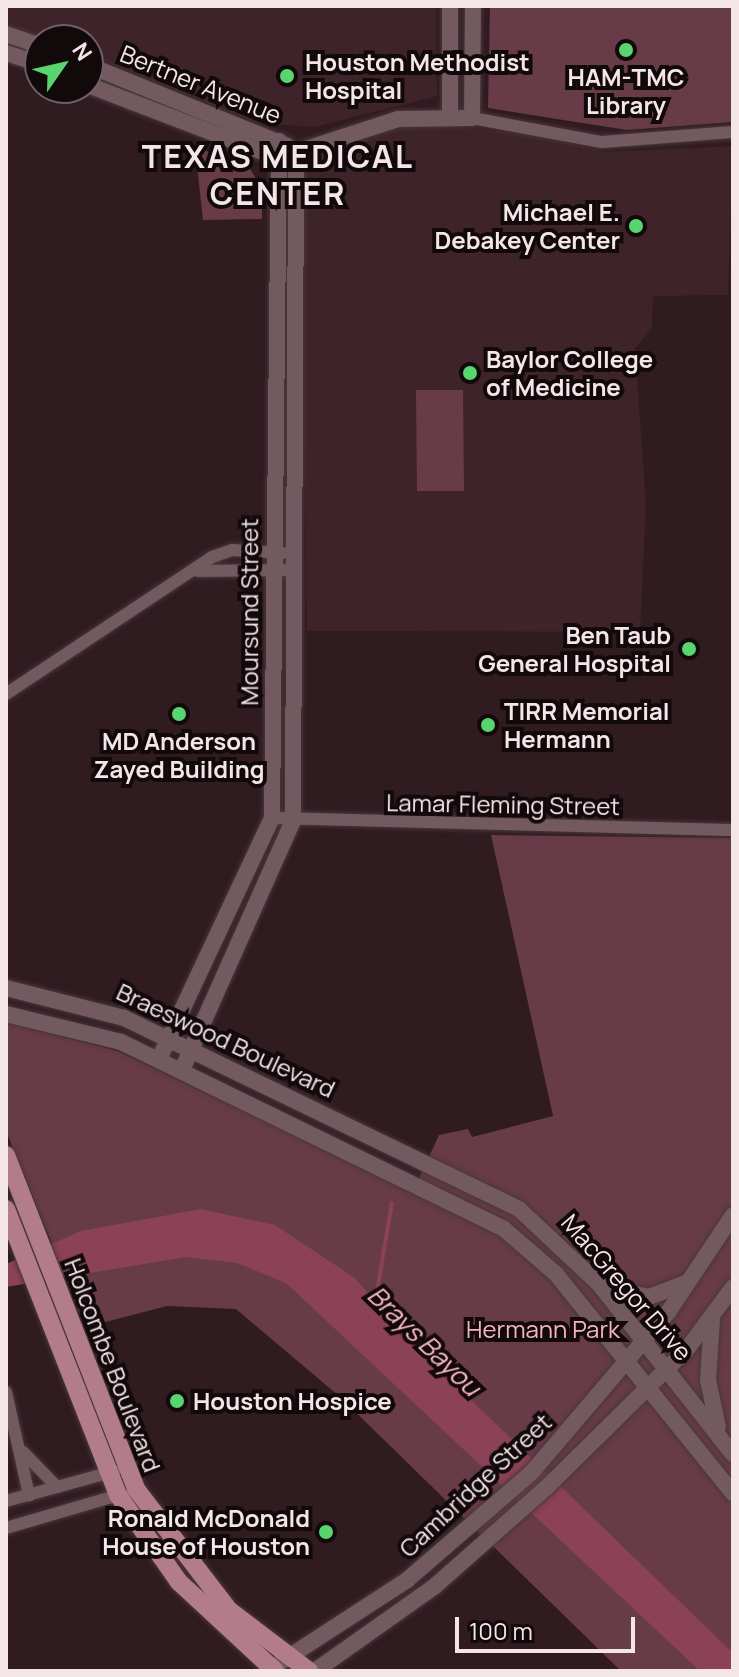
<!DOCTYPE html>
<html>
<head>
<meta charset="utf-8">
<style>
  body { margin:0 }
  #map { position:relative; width:739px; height:1677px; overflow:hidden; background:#301b21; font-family:Manrope,sans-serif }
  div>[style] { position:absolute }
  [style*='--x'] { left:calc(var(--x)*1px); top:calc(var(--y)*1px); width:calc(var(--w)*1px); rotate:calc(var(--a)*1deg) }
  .built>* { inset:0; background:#3e232a }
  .green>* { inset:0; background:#683b48 }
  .water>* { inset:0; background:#8b4158 }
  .stream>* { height:4px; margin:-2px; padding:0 2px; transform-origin:2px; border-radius:2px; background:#8b4158 }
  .roads { filter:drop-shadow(0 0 2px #48373b) drop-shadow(0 0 2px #48373b) }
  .street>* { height:12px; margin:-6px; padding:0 6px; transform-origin:6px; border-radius:6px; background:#735a60 }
  .secondary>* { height:16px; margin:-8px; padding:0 8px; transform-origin:8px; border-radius:8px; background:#735a60 }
  .primary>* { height:18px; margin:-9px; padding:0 9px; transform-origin:9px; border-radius:9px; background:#b37c8b }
  .dots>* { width:22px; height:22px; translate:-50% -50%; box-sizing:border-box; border:4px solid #12090b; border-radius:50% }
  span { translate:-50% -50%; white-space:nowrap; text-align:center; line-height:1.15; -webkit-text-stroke:8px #12090b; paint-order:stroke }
  .poi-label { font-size:24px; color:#f4e5e9; font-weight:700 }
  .left { translate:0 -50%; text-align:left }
  .right { translate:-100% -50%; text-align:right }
  .street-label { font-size:24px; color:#f4e5e9 }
  .park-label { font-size:24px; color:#f7b4c5 }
  .water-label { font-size:26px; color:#fbb8c9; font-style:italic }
  .district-label { font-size:32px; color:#f4e5e9; font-weight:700; letter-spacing:2px }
  .frame { position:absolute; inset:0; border:8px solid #f4e5e9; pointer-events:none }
  .north { position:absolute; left:24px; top:24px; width:80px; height:80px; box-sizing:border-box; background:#12090b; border:2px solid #6c6164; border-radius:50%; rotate:56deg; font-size:22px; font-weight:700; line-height:32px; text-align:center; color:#f4e5e9 }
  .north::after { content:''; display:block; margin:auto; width:28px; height:36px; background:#59d56f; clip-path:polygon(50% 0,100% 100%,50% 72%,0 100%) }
  .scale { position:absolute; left:455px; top:1617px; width:180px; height:36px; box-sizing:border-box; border:4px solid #f4e5e9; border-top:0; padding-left:10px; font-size:24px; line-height:28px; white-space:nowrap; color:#f4e5e9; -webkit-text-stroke:6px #12090b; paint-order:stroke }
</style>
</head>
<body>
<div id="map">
  <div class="built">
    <i style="clip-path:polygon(6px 6px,436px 6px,437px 96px,315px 127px,258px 123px,88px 55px,88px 40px,52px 40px,6px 26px)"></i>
    <i style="clip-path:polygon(411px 123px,530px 134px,604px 152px,733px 146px,728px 295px,653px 296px,652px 328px,635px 348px,646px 505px,640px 632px,307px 631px,301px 160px)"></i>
  </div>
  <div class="green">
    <i style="clip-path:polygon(490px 6px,733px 6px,733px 122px,627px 130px,488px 108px)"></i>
    <i style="clip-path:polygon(195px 146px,251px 170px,262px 191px,262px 219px,203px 220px)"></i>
    <i style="clip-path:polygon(416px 390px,463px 390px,464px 491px,417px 491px)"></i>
    <i style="clip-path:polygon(491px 835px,733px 838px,733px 1671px,621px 1671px,339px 1396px,236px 1309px,167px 1306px,86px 1327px,6px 1131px,6px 1022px,118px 1051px,413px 1191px,439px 1135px,468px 1129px,472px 1137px,553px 1116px)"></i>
  </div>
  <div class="water">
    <i style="clip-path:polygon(201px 1209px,275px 1225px,355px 1278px,403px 1334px,733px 1653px,733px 1671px,700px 1671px,286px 1283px,237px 1263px,186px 1257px,6px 1287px,6px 1264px,81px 1231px)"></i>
  </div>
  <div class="stream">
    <i style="--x:375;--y:1303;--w:101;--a:-80.4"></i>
  </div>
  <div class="roads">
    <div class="street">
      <i style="--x:472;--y:118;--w:132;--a:10.5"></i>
      <i style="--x:602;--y:142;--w:131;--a:-4.4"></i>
      <i style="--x:198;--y:571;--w:92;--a:-0.6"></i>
      <i style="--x:6;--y:694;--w:247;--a:-33.6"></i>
      <i style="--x:212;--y:557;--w:21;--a:-19"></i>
      <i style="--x:232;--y:550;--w:51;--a:3.4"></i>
      <i style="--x:272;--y:818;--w:461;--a:1.5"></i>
      <i style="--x:6;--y:1392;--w:106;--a:77.4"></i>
      <i style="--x:23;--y:1452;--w:49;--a:45.8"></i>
      <i style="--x:6;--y:1501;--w:113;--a:-15.4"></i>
      <i style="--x:6;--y:1528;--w:121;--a:-16.3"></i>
    </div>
    <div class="secondary">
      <i style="--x:6;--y:34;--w:36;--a:19"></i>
      <i style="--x:6;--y:53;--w:36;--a:18"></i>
      <i style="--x:88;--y:65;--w:215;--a:22.1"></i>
      <i style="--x:88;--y:85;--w:204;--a:21"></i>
      <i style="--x:278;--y:158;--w:126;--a:-18"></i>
      <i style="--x:398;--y:119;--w:74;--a:-0.8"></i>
      <i style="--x:472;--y:118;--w:112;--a:-89.5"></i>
      <i style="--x:450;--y:116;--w:110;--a:-90"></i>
      <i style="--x:6;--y:988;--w:122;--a:14.3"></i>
      <i style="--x:124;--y:1018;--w:439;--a:25.8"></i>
      <i style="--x:519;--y:1209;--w:110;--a:43.2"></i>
      <i style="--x:599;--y:1284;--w:216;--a:51.8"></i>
      <i style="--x:6;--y:1014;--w:118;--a:13.7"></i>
      <i style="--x:121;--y:1042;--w:426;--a:26"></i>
      <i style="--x:504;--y:1229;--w:69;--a:40.9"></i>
      <i style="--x:556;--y:1274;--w:282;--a:51.1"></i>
      <i style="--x:159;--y:1059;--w:266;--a:-64.9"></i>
      <i style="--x:272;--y:818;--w:677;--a:-89.41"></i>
      <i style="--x:182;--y:1070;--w:273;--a:-66"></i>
      <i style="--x:293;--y:821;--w:670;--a:-89.74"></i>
      <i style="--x:605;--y:1287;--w:45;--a:12.8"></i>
      <i style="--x:649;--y:1297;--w:42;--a:-21"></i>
      <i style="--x:712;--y:1320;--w:60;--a:93.8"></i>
      <i style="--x:708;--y:1380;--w:48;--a:78"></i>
      <i style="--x:267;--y:1671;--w:167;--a:-33"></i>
      <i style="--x:407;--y:1580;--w:165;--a:-40.8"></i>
      <i style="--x:532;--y:1472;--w:211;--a:-49.6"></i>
      <i style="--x:669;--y:1311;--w:115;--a:-56.3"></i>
      <i style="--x:315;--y:1671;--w:147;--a:-35.3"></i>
      <i style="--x:435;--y:1586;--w:149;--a:-41.5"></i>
      <i style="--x:547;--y:1487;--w:197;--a:-44.6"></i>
      <i style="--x:687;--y:1349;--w:77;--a:-53.4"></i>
    </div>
    <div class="primary">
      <i style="--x:6;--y:1155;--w:358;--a:68.7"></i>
      <i style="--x:136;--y:1489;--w:153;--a:52.5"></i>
      <i style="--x:229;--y:1610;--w:101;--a:37.3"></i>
      <i style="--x:6;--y:1209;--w:307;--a:68.6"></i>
      <i style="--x:118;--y:1495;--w:106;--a:55"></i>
      <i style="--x:179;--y:1582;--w:131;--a:42.8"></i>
    </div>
  </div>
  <div class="dots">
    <i style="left:626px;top:50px;background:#59d56f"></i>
    <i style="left:287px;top:76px;background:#59d56f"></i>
    <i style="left:636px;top:226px;background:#59d56f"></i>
    <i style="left:470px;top:373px;background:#59d56f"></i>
    <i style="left:689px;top:649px;background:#59d56f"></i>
    <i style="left:179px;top:714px;background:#59d56f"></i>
    <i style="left:488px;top:725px;background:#59d56f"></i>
    <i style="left:177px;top:1401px;background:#59d56f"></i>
    <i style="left:326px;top:1532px;background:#59d56f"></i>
  </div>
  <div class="poi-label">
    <span class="left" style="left:305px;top:76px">Houston Methodist<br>Hospital</span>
    <span style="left:626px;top:91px">HAM-TMC<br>Library</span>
    <span class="right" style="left:620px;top:226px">Michael E.<br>Debakey Center</span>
    <span class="left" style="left:486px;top:373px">Baylor College<br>of Medicine</span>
    <span class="right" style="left:671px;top:649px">Ben Taub<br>General Hospital</span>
    <span class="left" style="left:504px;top:725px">TIRR Memorial<br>Hermann</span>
    <span style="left:179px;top:755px">MD Anderson<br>Zayed Building</span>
    <span class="left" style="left:193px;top:1401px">Houston Hospice</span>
    <span class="right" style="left:310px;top:1532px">Ronald McDonald<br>House of Houston</span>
  </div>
  <div class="street-label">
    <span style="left:201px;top:84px;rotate:22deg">Bertner Avenue</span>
    <span style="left:249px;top:612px;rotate:-90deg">Moursund Street</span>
    <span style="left:503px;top:804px;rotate:1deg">Lamar Fleming Street</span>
    <span style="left:226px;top:1040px;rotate:25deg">Braeswood Boulevard</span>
    <span style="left:627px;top:1287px;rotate:49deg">MacGregor Drive</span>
    <span style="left:113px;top:1365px;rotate:69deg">Holcombe Boulevard</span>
    <span style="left:475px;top:1485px;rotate:-43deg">Cambridge Street</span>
  </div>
  <div class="park-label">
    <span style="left:543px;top:1329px">Hermann Park</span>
  </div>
  <div class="water-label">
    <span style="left:424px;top:1341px;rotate:44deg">Brays Bayou</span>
  </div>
  <div class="district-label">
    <span style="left:278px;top:175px">TEXAS MEDICAL<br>CENTER</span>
  </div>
  <div class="frame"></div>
  <div class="north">N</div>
  <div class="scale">100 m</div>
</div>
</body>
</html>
